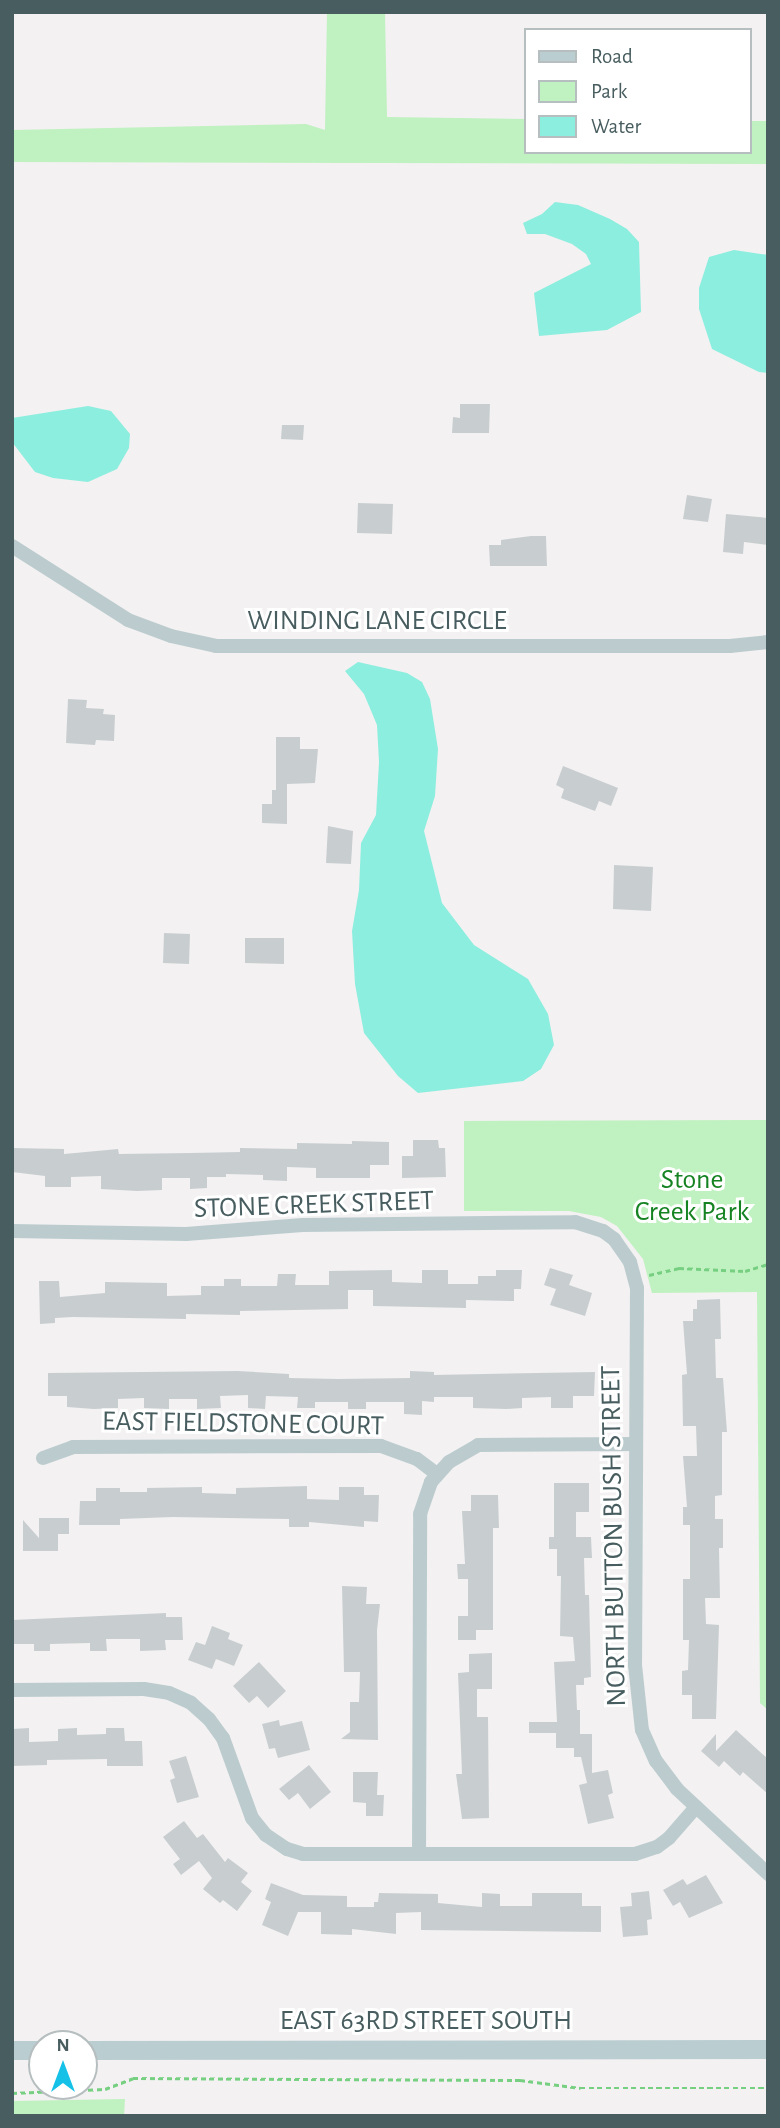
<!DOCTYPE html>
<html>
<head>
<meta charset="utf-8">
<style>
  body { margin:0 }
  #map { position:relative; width:780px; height:2128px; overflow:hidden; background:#f3f1f2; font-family:"Alegreya Sans",sans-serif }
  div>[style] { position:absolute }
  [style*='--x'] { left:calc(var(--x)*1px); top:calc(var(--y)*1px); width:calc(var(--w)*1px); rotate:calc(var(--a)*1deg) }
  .green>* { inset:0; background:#c0f1c0 }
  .water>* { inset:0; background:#8ceede }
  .building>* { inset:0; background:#c8ced0 }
  .path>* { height:2.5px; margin-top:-1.25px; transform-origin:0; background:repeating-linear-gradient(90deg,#77d082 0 5px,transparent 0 8.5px) }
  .street>* { height:14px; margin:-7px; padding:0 7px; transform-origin:7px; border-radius:7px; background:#bcccce }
  .secondary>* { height:19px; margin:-9.5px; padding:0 9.5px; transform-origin:9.5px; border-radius:9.5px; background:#bacdd0 }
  span { translate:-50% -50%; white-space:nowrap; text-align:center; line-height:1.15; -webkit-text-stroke:6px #fff; paint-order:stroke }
  .street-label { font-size:28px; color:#485d5f }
  .park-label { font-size:28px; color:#168323 }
  .frame { position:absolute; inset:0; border:14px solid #485d5f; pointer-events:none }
  .legend { position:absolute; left:524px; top:28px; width:228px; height:126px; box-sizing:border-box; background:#fff; border:2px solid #b6bebf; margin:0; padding:9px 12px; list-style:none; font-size:21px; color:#485d5f }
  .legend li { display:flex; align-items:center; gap:14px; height:35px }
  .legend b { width:35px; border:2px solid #b6bebf }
  .north { position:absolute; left:28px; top:2030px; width:70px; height:70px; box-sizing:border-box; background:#fff; border:2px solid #b6bebf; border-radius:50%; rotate:0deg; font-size:19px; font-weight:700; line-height:28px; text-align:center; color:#485d5f }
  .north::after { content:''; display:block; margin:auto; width:24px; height:32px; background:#16c1e8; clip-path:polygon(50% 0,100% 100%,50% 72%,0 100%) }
</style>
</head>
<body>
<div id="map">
  <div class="green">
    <i style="clip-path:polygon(327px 12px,385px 12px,387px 117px,526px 119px,526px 152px,750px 152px,750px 121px,768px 121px,768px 164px,12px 162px,12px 130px,306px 124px,325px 130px)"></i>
    <i style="clip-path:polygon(768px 1120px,768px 1710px,760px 1703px,757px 1292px,652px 1293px,643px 1259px,617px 1226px,601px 1217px,569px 1211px,464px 1211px,464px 1121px)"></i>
    <i style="clip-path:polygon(125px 2099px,124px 2116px,12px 2116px,12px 2101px)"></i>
  </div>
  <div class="water">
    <i style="clip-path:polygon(555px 202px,578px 205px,610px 219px,627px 229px,639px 242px,641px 312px,607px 330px,539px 336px,534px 293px,591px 264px,586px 254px,572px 244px,545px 234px,527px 234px,523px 223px,542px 214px)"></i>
    <i style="clip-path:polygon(734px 250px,768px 255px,768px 373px,759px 372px,712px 349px,699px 309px,699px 288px,709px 257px)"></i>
    <i style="clip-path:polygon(88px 406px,111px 411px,130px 434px,129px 448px,117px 469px,88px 482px,53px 478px,35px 472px,12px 442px,12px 418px)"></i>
    <i style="clip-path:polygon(358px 662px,407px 673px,422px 682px,430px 699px,438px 749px,435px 796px,424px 831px,442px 903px,474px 945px,528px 979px,548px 1014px,554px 1045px,541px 1069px,523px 1081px,418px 1093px,398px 1076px,364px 1033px,355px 984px,352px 931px,359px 890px,361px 843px,376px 815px,379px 762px,377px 725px,364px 694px,345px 671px)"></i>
  </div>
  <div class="building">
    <i style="clip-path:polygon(460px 404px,490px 404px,489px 433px,452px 433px,453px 417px,460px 418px)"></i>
    <i style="clip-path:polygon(282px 425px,304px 425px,303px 440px,281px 439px)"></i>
    <i style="clip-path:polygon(687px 495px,712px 499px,708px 522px,683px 519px)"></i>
    <i style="clip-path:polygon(358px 503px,393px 504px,392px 534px,357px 533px)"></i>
    <i style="clip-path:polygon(726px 514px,768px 518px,768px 545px,744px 542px,743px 554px,723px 552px)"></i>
    <i style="clip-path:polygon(531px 536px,546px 536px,547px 566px,490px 566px,489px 545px,501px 545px,501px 540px)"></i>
    <i style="clip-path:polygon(68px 699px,87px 700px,86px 708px,104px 709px,103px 714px,115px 715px,114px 741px,96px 740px,95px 745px,66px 743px)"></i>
    <i style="clip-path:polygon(276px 737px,300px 737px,300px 749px,318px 749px,315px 783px,287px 784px,287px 824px,262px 823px,262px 804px,272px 804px,272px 790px,276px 790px)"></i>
    <i style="clip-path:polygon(563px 766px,618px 788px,611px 806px,599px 801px,595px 811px,561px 798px,564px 789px,556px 785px)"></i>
    <i style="clip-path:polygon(328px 826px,353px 831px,351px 864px,326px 863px)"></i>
    <i style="clip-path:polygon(614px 865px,653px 867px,651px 911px,613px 909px)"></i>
    <i style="clip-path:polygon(164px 933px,190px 934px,189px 964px,163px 963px)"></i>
    <i style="clip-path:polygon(245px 938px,284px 938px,284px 964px,245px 963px)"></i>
    <i style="clip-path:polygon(413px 1140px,438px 1140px,439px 1148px,445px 1148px,446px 1177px,402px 1178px,402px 1156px,413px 1156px)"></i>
    <i style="clip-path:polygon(352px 1141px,389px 1142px,389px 1165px,370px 1165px,370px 1178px,316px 1178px,316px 1168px,287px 1167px,287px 1181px,263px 1180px,263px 1175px,226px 1174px,226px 1177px,207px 1177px,207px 1188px,190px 1189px,190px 1178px,162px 1178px,162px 1190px,137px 1191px,101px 1189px,101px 1176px,71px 1177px,71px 1187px,45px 1187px,45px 1176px,12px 1172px,12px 1148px,64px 1149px,64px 1154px,118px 1149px,119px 1154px,190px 1153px,240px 1152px,240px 1148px,297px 1149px,297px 1143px,352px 1144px)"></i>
    <i style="clip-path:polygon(550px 1268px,573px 1275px,569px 1285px,592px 1293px,585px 1316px,550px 1305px,556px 1289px,544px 1285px)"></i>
    <i style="clip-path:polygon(392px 1270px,392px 1282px,422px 1283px,422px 1270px,448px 1270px,448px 1284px,478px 1284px,478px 1276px,496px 1276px,496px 1270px,522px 1270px,521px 1289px,514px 1289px,514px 1301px,466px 1300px,466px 1308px,373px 1306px,373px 1290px,348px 1290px,348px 1309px,240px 1311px,240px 1315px,186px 1314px,186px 1319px,73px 1317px,55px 1318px,55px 1323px,40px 1324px,39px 1281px,59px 1281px,60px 1297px,105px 1293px,105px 1282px,167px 1283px,167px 1296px,201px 1295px,201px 1286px,224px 1286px,224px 1279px,241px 1279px,241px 1286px,277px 1286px,278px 1274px,296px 1274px,295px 1285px,329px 1285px,329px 1271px)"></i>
    <i style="clip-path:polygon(720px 1299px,721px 1339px,715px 1339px,716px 1378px,723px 1378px,727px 1432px,722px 1432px,722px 1495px,715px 1496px,715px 1519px,723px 1519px,723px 1548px,719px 1548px,720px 1598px,705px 1598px,706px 1624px,719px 1625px,716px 1719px,692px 1719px,692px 1695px,682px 1695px,682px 1671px,688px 1670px,689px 1640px,683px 1640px,683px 1579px,690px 1579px,690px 1525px,683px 1525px,683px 1507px,687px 1507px,683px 1456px,697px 1456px,696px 1426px,683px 1426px,682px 1375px,687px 1374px,683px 1321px,693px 1321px,693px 1309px,697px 1309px,697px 1300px)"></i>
    <i style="clip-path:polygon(238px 1371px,289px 1374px,289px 1378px,338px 1379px,410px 1378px,410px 1371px,434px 1372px,434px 1375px,595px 1372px,594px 1396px,573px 1396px,573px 1408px,551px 1408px,551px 1397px,522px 1398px,522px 1408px,506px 1409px,473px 1408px,473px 1397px,434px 1397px,434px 1402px,422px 1401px,422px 1415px,404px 1414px,404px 1402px,366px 1402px,366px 1409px,348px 1409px,348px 1402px,315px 1402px,315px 1408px,297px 1408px,298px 1397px,266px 1396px,265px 1409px,248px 1408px,248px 1395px,220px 1396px,221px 1408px,197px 1409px,197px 1399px,169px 1399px,169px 1409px,144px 1408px,144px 1398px,118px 1399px,118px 1408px,94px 1409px,67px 1407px,67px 1396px,48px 1396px,48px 1373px)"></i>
    <i style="clip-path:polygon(554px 1483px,589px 1483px,589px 1512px,576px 1512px,576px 1537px,591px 1537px,592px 1558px,584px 1558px,585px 1595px,589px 1595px,591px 1677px,584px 1678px,584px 1685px,576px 1685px,577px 1710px,580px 1710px,580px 1734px,592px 1734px,592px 1773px,608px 1770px,613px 1793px,608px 1795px,614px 1818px,588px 1824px,579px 1785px,587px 1783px,581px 1757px,574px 1757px,574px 1748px,556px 1748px,556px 1733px,529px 1733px,529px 1722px,557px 1722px,554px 1662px,575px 1661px,573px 1637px,560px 1636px,561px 1576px,557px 1576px,557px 1549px,549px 1549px,549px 1537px,554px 1537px)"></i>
    <i style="clip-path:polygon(307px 1486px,307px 1499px,339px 1500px,339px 1487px,364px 1487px,364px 1495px,379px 1495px,378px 1522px,364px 1521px,364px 1527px,309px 1522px,309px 1527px,289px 1527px,289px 1519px,173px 1517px,120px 1519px,120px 1525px,79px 1525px,80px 1501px,96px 1501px,96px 1488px,120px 1488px,120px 1492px,147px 1492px,147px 1488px,202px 1487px,202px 1493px,236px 1494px,236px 1488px)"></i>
    <i style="clip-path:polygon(471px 1495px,498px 1495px,499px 1528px,493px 1528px,493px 1630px,476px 1630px,476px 1640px,458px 1640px,458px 1616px,468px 1616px,468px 1579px,458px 1579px,457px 1564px,465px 1564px,462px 1511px,471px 1511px)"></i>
    <i style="clip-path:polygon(39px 1518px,69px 1518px,69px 1534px,58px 1534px,58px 1551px,23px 1551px,23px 1520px,39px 1538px)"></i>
    <i style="clip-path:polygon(342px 1586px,367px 1587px,366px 1604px,380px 1604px,377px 1630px,378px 1740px,341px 1739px,350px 1732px,350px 1702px,359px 1702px,360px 1672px,344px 1672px)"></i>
    <i style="clip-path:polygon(166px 1613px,166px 1617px,182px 1617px,183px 1640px,165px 1640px,166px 1650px,140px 1651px,140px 1639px,106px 1639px,107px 1651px,90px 1651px,90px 1643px,50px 1644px,50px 1651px,34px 1651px,34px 1644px,12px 1644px,12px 1620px)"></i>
    <i style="clip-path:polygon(212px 1626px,230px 1633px,228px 1639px,243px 1645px,234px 1666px,216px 1659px,212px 1669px,188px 1660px,196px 1642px,205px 1645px)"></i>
    <i style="clip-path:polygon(492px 1653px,492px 1689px,477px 1689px,477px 1717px,488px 1717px,489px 1818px,462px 1819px,456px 1774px,462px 1774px,458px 1673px,469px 1672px,469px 1654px)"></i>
    <i style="clip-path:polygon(259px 1662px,286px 1691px,268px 1708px,257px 1696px,249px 1703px,233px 1686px)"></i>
    <i style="clip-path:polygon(279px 1720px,280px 1726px,302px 1721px,310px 1750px,278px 1758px,275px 1748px,269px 1749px,262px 1724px)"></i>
    <i style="clip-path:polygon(29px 1728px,29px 1742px,58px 1741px,58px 1729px,77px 1728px,77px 1735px,106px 1734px,106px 1728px,124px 1728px,125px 1741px,142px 1741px,143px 1766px,107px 1766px,107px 1759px,47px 1760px,47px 1765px,12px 1766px,12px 1729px)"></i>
    <i style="clip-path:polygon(736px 1730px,768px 1759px,768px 1794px,743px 1772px,740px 1776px,724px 1761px,719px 1767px,701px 1751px,716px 1734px,716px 1751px)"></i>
    <i style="clip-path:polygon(186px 1756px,199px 1797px,177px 1803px,170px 1780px,175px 1778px,169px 1761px)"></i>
    <i style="clip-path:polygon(309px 1765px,331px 1792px,310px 1809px,298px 1793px,289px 1800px,279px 1789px)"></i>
    <i style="clip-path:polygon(353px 1772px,378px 1772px,377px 1795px,384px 1795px,383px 1816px,366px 1816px,366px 1803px,353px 1802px)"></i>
    <i style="clip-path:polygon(184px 1821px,197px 1838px,203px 1834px,225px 1862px,228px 1858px,248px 1873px,241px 1882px,252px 1891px,237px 1911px,223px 1900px,220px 1903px,203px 1889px,212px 1878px,199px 1861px,181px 1875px,173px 1864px,180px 1859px,163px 1837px)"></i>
    <i style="clip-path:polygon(706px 1875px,723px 1903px,689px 1918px,680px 1902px,673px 1906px,663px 1890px,683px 1879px,687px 1885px)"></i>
    <i style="clip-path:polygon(271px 1883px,303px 1895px,347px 1896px,347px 1907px,374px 1907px,374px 1902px,378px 1902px,379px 1893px,438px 1894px,438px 1903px,482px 1907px,482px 1893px,500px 1894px,500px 1906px,532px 1906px,532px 1893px,582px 1893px,582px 1906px,601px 1906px,601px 1932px,421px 1930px,421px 1912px,396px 1913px,396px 1934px,352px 1929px,352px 1935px,321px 1934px,321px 1912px,298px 1912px,288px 1936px,262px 1925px,271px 1902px,265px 1899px)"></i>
    <i style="clip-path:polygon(649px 1891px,652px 1919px,647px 1920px,648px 1935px,623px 1937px,620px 1907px,632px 1906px,631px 1893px)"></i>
  </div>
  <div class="path">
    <i style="--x:649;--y:1275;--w:31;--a:-13"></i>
    <i style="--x:679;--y:1268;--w:66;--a:2.6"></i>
    <i style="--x:745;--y:1271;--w:24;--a:-17"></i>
    <i style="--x:12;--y:2093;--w:93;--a:-2.5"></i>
    <i style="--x:105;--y:2089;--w:30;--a:-21"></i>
    <i style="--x:133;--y:2078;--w:387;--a:0.3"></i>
    <i style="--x:520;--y:2080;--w:61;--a:7.6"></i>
    <i style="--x:580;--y:2088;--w:188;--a:0"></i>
  </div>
  <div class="street">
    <i style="--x:12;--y:546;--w:138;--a:32.5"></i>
    <i style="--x:128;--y:620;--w:46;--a:20.4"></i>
    <i style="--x:171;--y:636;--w:46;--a:12.5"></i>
    <i style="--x:216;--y:646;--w:514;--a:0"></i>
    <i style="--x:730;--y:646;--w:38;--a:-6"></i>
    <i style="--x:12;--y:1231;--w:174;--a:1"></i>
    <i style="--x:186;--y:1234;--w:117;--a:-4.4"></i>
    <i style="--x:303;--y:1225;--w:272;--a:-0.6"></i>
    <i style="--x:575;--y:1222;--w:29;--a:18"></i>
    <i style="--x:603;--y:1231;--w:14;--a:36"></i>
    <i style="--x:614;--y:1239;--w:28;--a:55"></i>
    <i style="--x:630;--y:1262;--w:27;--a:75"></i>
    <i style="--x:637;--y:1288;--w:377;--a:90.3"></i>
    <i style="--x:635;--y:1665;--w:65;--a:83.9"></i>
    <i style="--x:642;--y:1730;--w:34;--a:66"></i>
    <i style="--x:656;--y:1761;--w:35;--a:53"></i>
    <i style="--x:677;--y:1789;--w:125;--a:43"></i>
    <i style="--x:43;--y:1458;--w:32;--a:-20"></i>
    <i style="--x:73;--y:1447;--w:308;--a:-0.2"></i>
    <i style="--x:381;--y:1446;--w:38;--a:20"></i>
    <i style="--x:417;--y:1459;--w:25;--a:37"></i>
    <i style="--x:12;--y:1690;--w:132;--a:-0.4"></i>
    <i style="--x:144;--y:1689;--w:25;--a:9"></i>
    <i style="--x:169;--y:1693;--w:24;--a:24"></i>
    <i style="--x:191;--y:1703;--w:24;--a:42"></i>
    <i style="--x:209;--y:1719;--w:24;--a:54"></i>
    <i style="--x:223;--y:1738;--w:85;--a:70.1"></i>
    <i style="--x:252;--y:1818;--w:22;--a:51"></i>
    <i style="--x:266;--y:1835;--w:25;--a:34"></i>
    <i style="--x:287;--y:1849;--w:17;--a:17"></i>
    <i style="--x:303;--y:1854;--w:332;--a:0"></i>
    <i style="--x:635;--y:1854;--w:23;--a:-18"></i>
    <i style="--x:657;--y:1847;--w:15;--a:-37"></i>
    <i style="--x:669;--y:1838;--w:41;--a:-48.9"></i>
    <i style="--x:419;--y:1854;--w:340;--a:-89.8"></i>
    <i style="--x:420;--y:1514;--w:34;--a:-71"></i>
    <i style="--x:431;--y:1482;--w:27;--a:-48"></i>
    <i style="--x:449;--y:1462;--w:34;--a:-30"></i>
    <i style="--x:478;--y:1445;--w:158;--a:-0.4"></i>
  </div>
  <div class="secondary">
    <i style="--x:12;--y:2050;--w:30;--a:0"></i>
    <i style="--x:84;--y:2050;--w:684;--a:-0.08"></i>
  </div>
  <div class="street-label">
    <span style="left:377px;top:621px">WINDING LANE CIRCLE</span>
    <span style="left:314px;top:1205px;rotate:-2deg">STONE CREEK STREET</span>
    <span style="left:243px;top:1424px;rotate:1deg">EAST FIELDSTONE COURT</span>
    <span style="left:614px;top:1536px;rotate:-91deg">NORTH BUTTON BUSH STREET</span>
    <span style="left:426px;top:2021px">EAST 63RD STREET SOUTH</span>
  </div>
  <div class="park-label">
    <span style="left:692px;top:1196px">Stone<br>Creek Park</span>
  </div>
  <div class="frame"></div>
  <ul class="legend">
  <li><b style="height:9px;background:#bacdd0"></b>Road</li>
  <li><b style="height:19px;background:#c0f1c0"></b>Park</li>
  <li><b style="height:19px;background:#8ceede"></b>Water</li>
  </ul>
  <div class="north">N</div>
</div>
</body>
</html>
